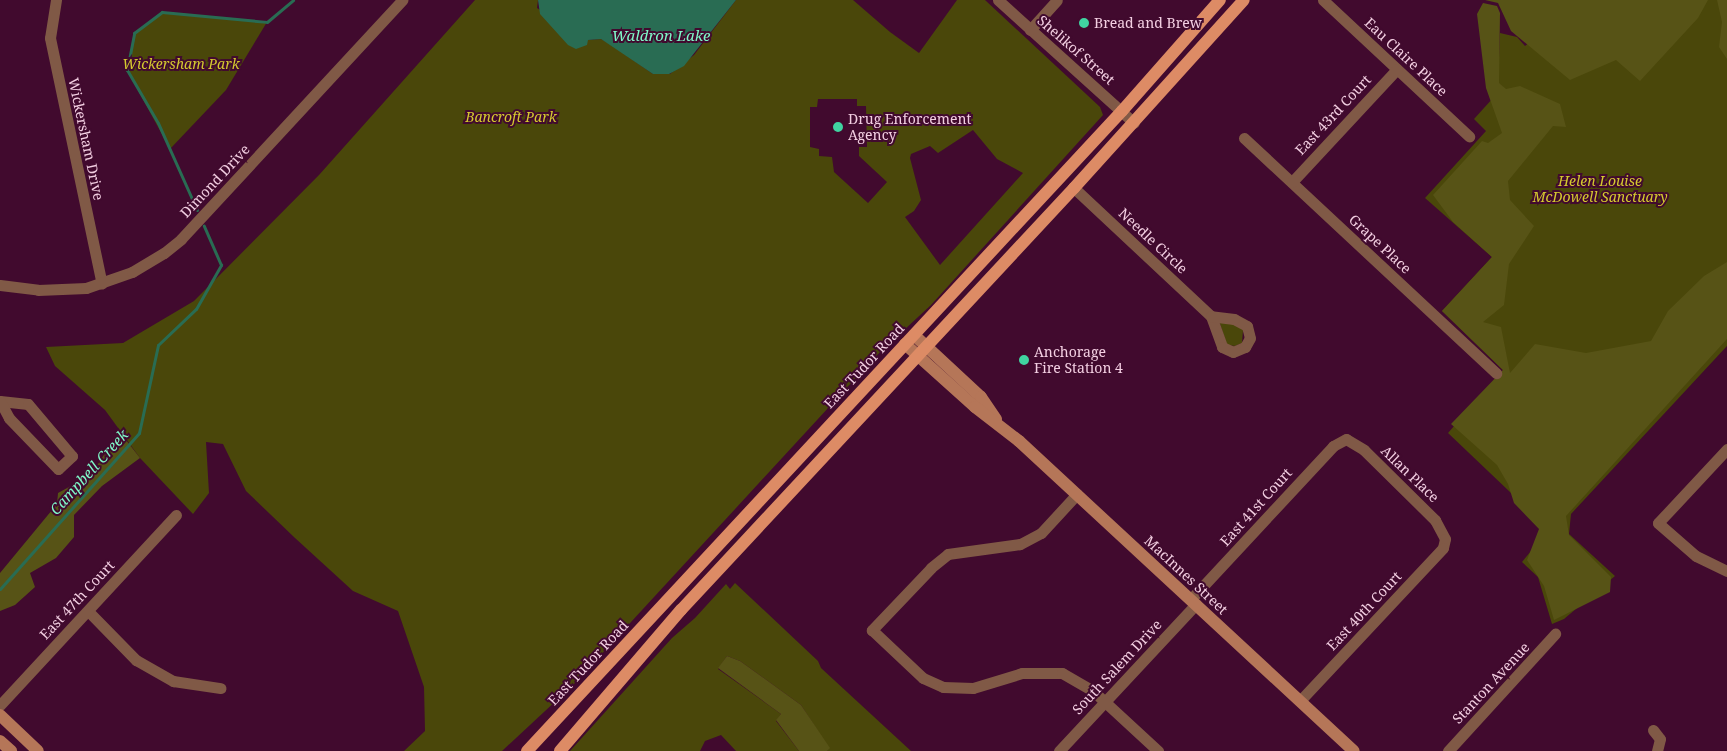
<!DOCTYPE html>
<html>
<head>
<meta charset="utf-8">
<style>
  body { margin:0 }
  #map { position:relative; width:1727px; height:751px; overflow:hidden; background:#410a2e; font-family:"Noto Serif",serif }
  div>[style] { position:absolute }
  [style*='--x'] { left:calc(var(--x)*1px); top:calc(var(--y)*1px); width:calc(var(--w)*1px); rotate:calc(var(--a)*1deg) }
  .green>* { inset:0; background:#4a470a }
  .forest>* { inset:0; background:#575316 }
  .water>* { inset:0; background:#296c53 }
  .stream>* { height:3px; margin:-1.5px; padding:0 1.5px; transform-origin:1.5px; border-radius:1.5px; background:#296c53 }
  .street>* { height:11px; margin:-5.5px; padding:0 5.5px; transform-origin:5.5px; border-radius:5.5px; background:#805946 }
  .secondary>* { height:12px; margin:-6px; padding:0 6px; transform-origin:6px; border-radius:6px; background:#b57658 }
  .primary>* { height:12px; margin:-6px; padding:0 6px; transform-origin:6px; border-radius:6px; background:#dd8b65 }
  .dots>* { width:14px; height:14px; translate:-50% -50%; box-sizing:border-box; border:2px solid #410a2e; border-radius:50% }
  span { translate:-50% -50%; white-space:nowrap; text-align:center; line-height:1.15; -webkit-text-stroke:4px #410a2e; paint-order:stroke }
  .poi-label { font-size:14px; color:#f3cfe2 }
  .left { translate:0 -50%; text-align:left }
  .street-label { font-size:14px; color:#f3cfe2 }
  .park-label { font-size:14px; color:#d4ca2f; font-style:italic }
  .water-label { font-size:15px; color:#7ff9c9; font-style:italic }
</style>
</head>
<body>
<div id="map">
  <div class="green">
    <i style="clip-path:polygon(evenodd,475px 0,538px 0,537px 8px,588px 40px,601px 39px,610px 44px,653px 74px,670px 74px,694px 55px,736px 0,853px 0,890px 32px,919px 53px,957px 0,985px 0,1100px 107px,1103px 115px,931px 305px,876px 356px,573px 685px,502px 751px,404px 751px,425px 731px,424px 687px,398px 611px,353px 591px,295px 538px,246px 491px,223px 444px,206px 442px,209px 493px,193px 514px,140px 458px,105px 410px,55px 366px,46px 347px,123px 343px,194px 301px,319px 175px,475px 0,818px 99px,857px 99px,857px 106px,866px 106px,867px 147px,859px 147px,859px 156px,887px 182px,868px 203px,834px 172px,832px 157px,819px 156px,819px 149px,810px 147px,810px 107px,817px 107px,818px 99px,475px 0,973px 130px,997px 159px,1023px 173px,940px 265px,905px 217px,914px 211px,921px 200px,910px 158px,911px 154px,930px 146px,938px 153px,973px 130px)"></i>
    <i style="clip-path:polygon(1582px 0,1727px 0,1727px 346px,1571px 514px,1569px 534px,1615px 576px,1564px 619px,1552px 624px,1538px 577px,1522px 562px,1549px 529px,1448px 433px,1503px 370px,1442px 311px,1492px 257px,1425px 198px,1486px 131px,1474px 119px,1503px 87px,1498px 83px,1500px 33px,1517px 37px,1525px 46px)"></i>
    <i style="clip-path:polygon(162px 12px,267px 22px,226px 90px,170px 149px,127px 70px,134px 33px)"></i>
    <i style="clip-path:polygon(1219px 321px,1235px 324px,1243px 330px,1242px 343px,1235px 346px,1227px 345px)"></i>
    <i style="clip-path:polygon(735px 583px,818px 661px,821px 668px,911px 751px,827px 751px,829px 748px,801px 705px,740px 661px,727px 656px,718px 669px,781px 714px,776px 721px,799px 751px,736px 751px,721px 735px,705px 741px,700px 751px,570px 751px,672px 638px,695px 618px,726px 584px,730px 589px)"></i>
  </div>
  <div class="forest">
    <i style="clip-path:polygon(1485px 0,1708px 0,1698px 18px,1640px 81px,1616px 60px,1570px 80px,1511px 31px,1498px 3px)"></i>
    <i style="clip-path:polygon(1717px 0,1727px 0,1727px 59px,1719px 47px,1722px 22px)"></i>
    <i style="clip-path:polygon(1483px 3px,1497px 6px,1500px 13px,1499px 83px,1506px 89px,1520px 86px,1560px 104px,1566px 127px,1553px 126px,1508px 181px,1510px 200px,1534px 226px,1509px 264px,1504px 305px,1483px 322px,1501px 327px,1510px 373px,1535px 344px,1586px 353px,1651px 341px,1668px 311px,1704px 276px,1727px 262px,1727px 339px,1566px 516px,1569px 535px,1611px 577px,1610px 592px,1554px 620px,1544px 586px,1527px 560px,1539px 529px,1514px 503px,1508px 484px,1497px 465px,1451px 424px,1503px 370px,1442px 311px,1492px 257px,1453px 222px,1433px 195px,1482px 141px,1488px 143px,1502px 133px,1486px 88px,1477px 14px)"></i>
    <i style="clip-path:polygon(119px 431px,140px 458px,102px 486px,74px 515px,74px 537px,56px 558px,30px 573px,35px 587px,15px 605px,0 611px,0 573px,57px 504px,58px 493px,91px 475px)"></i>
    <i style="clip-path:polygon(727px 656px,740px 661px,801px 705px,830px 748px,827px 751px,799px 751px,776px 720px,781px 714px,718px 668px)"></i>
  </div>
  <div class="water">
    <i style="clip-path:polygon(538px 0,736px 0,684px 66px,669px 74px,653px 74px,601px 39px,588px 40px,587px 45px,576px 49px,568px 45px,540px 14px)"></i>
  </div>
  <div class="stream">
    <i style="--x:197;--y:210;--w:95;--a:-114.1"></i>
    <i style="--x:158;--y:123;--w:61;--a:-120.3"></i>
    <i style="--x:127;--y:70;--w:38;--a:-79"></i>
    <i style="--x:134;--y:33;--w:35;--a:-37"></i>
    <i style="--x:162;--y:12;--w:105;--a:5.4"></i>
    <i style="--x:267;--y:22;--w:34;--a:-40"></i>
    <i style="--x:0;--y:589;--w:209;--a:-48.3"></i>
    <i style="--x:139;--y:433;--w:90;--a:-77.8"></i>
    <i style="--x:158;--y:345;--w:52;--a:-43.5"></i>
    <i style="--x:196;--y:309;--w:51;--a:-60.4"></i>
    <i style="--x:221;--y:265;--w:43;--a:-113.6"></i>
  </div>
  <div class="street">
    <i style="--x:56;--y:0;--w:38;--a:99"></i>
    <i style="--x:50;--y:38;--w:251;--a:78.1"></i>
    <i style="--x:998;--y:0;--w:183;--a:42.1"></i>
    <i style="--x:1323;--y:0;--w:200;--a:43"></i>
    <i style="--x:1030;--y:30;--w:40;--a:-48"></i>
    <i style="--x:1244;--y:138;--w:345;--a:43"></i>
    <i style="--x:1292;--y:182;--w:154;--a:-47.1"></i>
    <i style="--x:1074;--y:188;--w:187;--a:43.1"></i>
    <i style="--x:1211;--y:316;--w:33;--a:70"></i>
    <i style="--x:1222;--y:347;--w:12;--a:24"></i>
    <i style="--x:1233;--y:352;--w:13;--a:-23"></i>
    <i style="--x:1245;--y:347;--w:10;--a:-61"></i>
    <i style="--x:1250;--y:338;--w:12;--a:-104"></i>
    <i style="--x:1247;--y:326;--w:15;--a:-152"></i>
    <i style="--x:1234;--y:319;--w:23;--a:-173"></i>
    <i style="--x:0;--y:285;--w:38;--a:7"></i>
    <i style="--x:38;--y:290;--w:48;--a:-2.4"></i>
    <i style="--x:86;--y:288;--w:49;--a:-19.2"></i>
    <i style="--x:132;--y:272;--w:37;--a:-31"></i>
    <i style="--x:164;--y:253;--w:22;--a:-39"></i>
    <i style="--x:181;--y:239;--w:326;--a:-47.2"></i>
    <i style="--x:0;--y:401;--w:28;--a:6"></i>
    <i style="--x:28;--y:404;--w:68;--a:49.8"></i>
    <i style="--x:72;--y:456;--w:19;--a:137"></i>
    <i style="--x:58;--y:469;--w:71;--a:-133.9"></i>
    <i style="--x:9;--y:418;--w:19;--a:-118"></i>
    <i style="--x:1727;--y:449;--w:101;--a:133"></i>
    <i style="--x:1658;--y:523;--w:50;--a:41"></i>
    <i style="--x:1696;--y:556;--w:34;--a:26"></i>
    <i style="--x:1077;--y:494;--w:53;--a:132.7"></i>
    <i style="--x:1041;--y:533;--w:24;--a:152"></i>
    <i style="--x:1020;--y:544;--w:73;--a:172.1"></i>
    <i style="--x:948;--y:554;--w:22;--a:141"></i>
    <i style="--x:931;--y:568;--w:86;--a:133.6"></i>
    <i style="--x:872;--y:630;--w:70;--a:43.3"></i>
    <i style="--x:923;--y:678;--w:22;--a:24"></i>
    <i style="--x:943;--y:687;--w:30;--a:2"></i>
    <i style="--x:973;--y:688;--w:51;--a:-17"></i>
    <i style="--x:1022;--y:673;--w:40;--a:0"></i>
    <i style="--x:1062;--y:673;--w:34;--a:30"></i>
    <i style="--x:1092;--y:690;--w:90;--a:42.7"></i>
    <i style="--x:1191;--y:599;--w:209;--a:-47.1"></i>
    <i style="--x:1333;--y:446;--w:15;--a:-28"></i>
    <i style="--x:1346;--y:439;--w:21;--a:31"></i>
    <i style="--x:1364;--y:450;--w:100;--a:44.6"></i>
    <i style="--x:1435;--y:520;--w:21;--a:62"></i>
    <i style="--x:1445;--y:539;--w:9;--a:103"></i>
    <i style="--x:1443;--y:548;--w:209;--a:133.1"></i>
    <i style="--x:88;--y:611;--w:69;--a:45.6"></i>
    <i style="--x:136;--y:660;--w:43;--a:29.6"></i>
    <i style="--x:173;--y:681;--w:48;--a:8.5"></i>
    <i style="--x:0;--y:705;--w:259;--a:-47.2"></i>
    <i style="--x:1653;--y:730;--w:11;--a:52"></i>
    <i style="--x:1660;--y:739;--w:12;--a:104"></i>
    <i style="--x:1059;--y:751;--w:201;--a:-47"></i>
    <i style="--x:1448;--y:751;--w:159;--a:-47.6"></i>
  </div>
  <div class="secondary">
    <i style="--x:914;--y:335;--w:91;--a:42.8"></i>
    <i style="--x:981;--y:397;--w:27;--a:56"></i>
    <i style="--x:905;--y:344;--w:94;--a:42"></i>
    <i style="--x:975;--y:407;--w:56;--a:37.7"></i>
    <i style="--x:1019;--y:441;--w:456;--a:42.8"></i>
    <i style="--x:0;--y:715;--w:52;--a:43.5"></i>
    <i style="--x:0;--y:741;--w:15;--a:42"></i>
  </div>
  <div class="primary">
    <i style="--x:527;--y:751;--w:874;--a:-47.09"></i>
    <i style="--x:1122;--y:111;--w:148;--a:-48.6"></i>
    <i style="--x:560;--y:751;--w:186;--a:-49.4"></i>
    <i style="--x:681;--y:610;--w:577;--a:-47.04"></i>
    <i style="--x:1074;--y:188;--w:253;--a:-47.9"></i>
  </div>
  <div class="dots">
    <i style="left:1084px;top:23px;background:#40d4a1"></i>
    <i style="left:838px;top:127px;background:#40d4a1"></i>
    <i style="left:1024px;top:360px;background:#40d4a1"></i>
  </div>
  <div class="poi-label">
    <span class="left" style="left:1094px;top:23px">Bread and Brew</span>
    <span class="left" style="left:848px;top:127px">Drug Enforcement<br>Agency</span>
    <span class="left" style="left:1034px;top:360px">Anchorage<br>Fire Station 4</span>
  </div>
  <div class="street-label">
    <span style="left:1076px;top:50px;rotate:41deg">Shelikof Street</span>
    <span style="left:1406px;top:57px;rotate:43deg">Eau Claire Place</span>
    <span style="left:1333px;top:115px;rotate:-47deg">East 43rd Court</span>
    <span style="left:86px;top:139px;rotate:78deg">Wickersham Drive</span>
    <span style="left:215px;top:181px;rotate:-47deg">Dimond Drive</span>
    <span style="left:1153px;top:241px;rotate:43deg">Needle Circle</span>
    <span style="left:1380px;top:244px;rotate:43deg">Grape Place</span>
    <span style="left:864px;top:366px;rotate:-47deg">East Tudor Road</span>
    <span style="left:1410px;top:474px;rotate:44deg">Allan Place</span>
    <span style="left:1256px;top:507px;rotate:-48deg">East 41st Court</span>
    <span style="left:1186px;top:575px;rotate:43deg">MacInnes Street</span>
    <span style="left:77px;top:600px;rotate:-47deg">East 47th Court</span>
    <span style="left:1364px;top:611px;rotate:-47deg">East 40th Court</span>
    <span style="left:588px;top:663px;rotate:-47deg">East Tudor Road</span>
    <span style="left:1117px;top:667px;rotate:-47deg">South Salem Drive</span>
    <span style="left:1491px;top:683px;rotate:-47deg">Stanton Avenue</span>
  </div>
  <div class="park-label">
    <span style="left:181px;top:64px">Wickersham Park</span>
    <span style="left:511px;top:117px">Bancroft Park</span>
    <span style="left:1600px;top:189px">Helen Louise<br>McDowell Sanctuary</span>
  </div>
  <div class="water-label">
    <span style="left:661px;top:36px">Waldron Lake</span>
    <span style="left:89px;top:472px;rotate:-48deg">Campbell Creek</span>
  </div>
</div>
</body>
</html>
